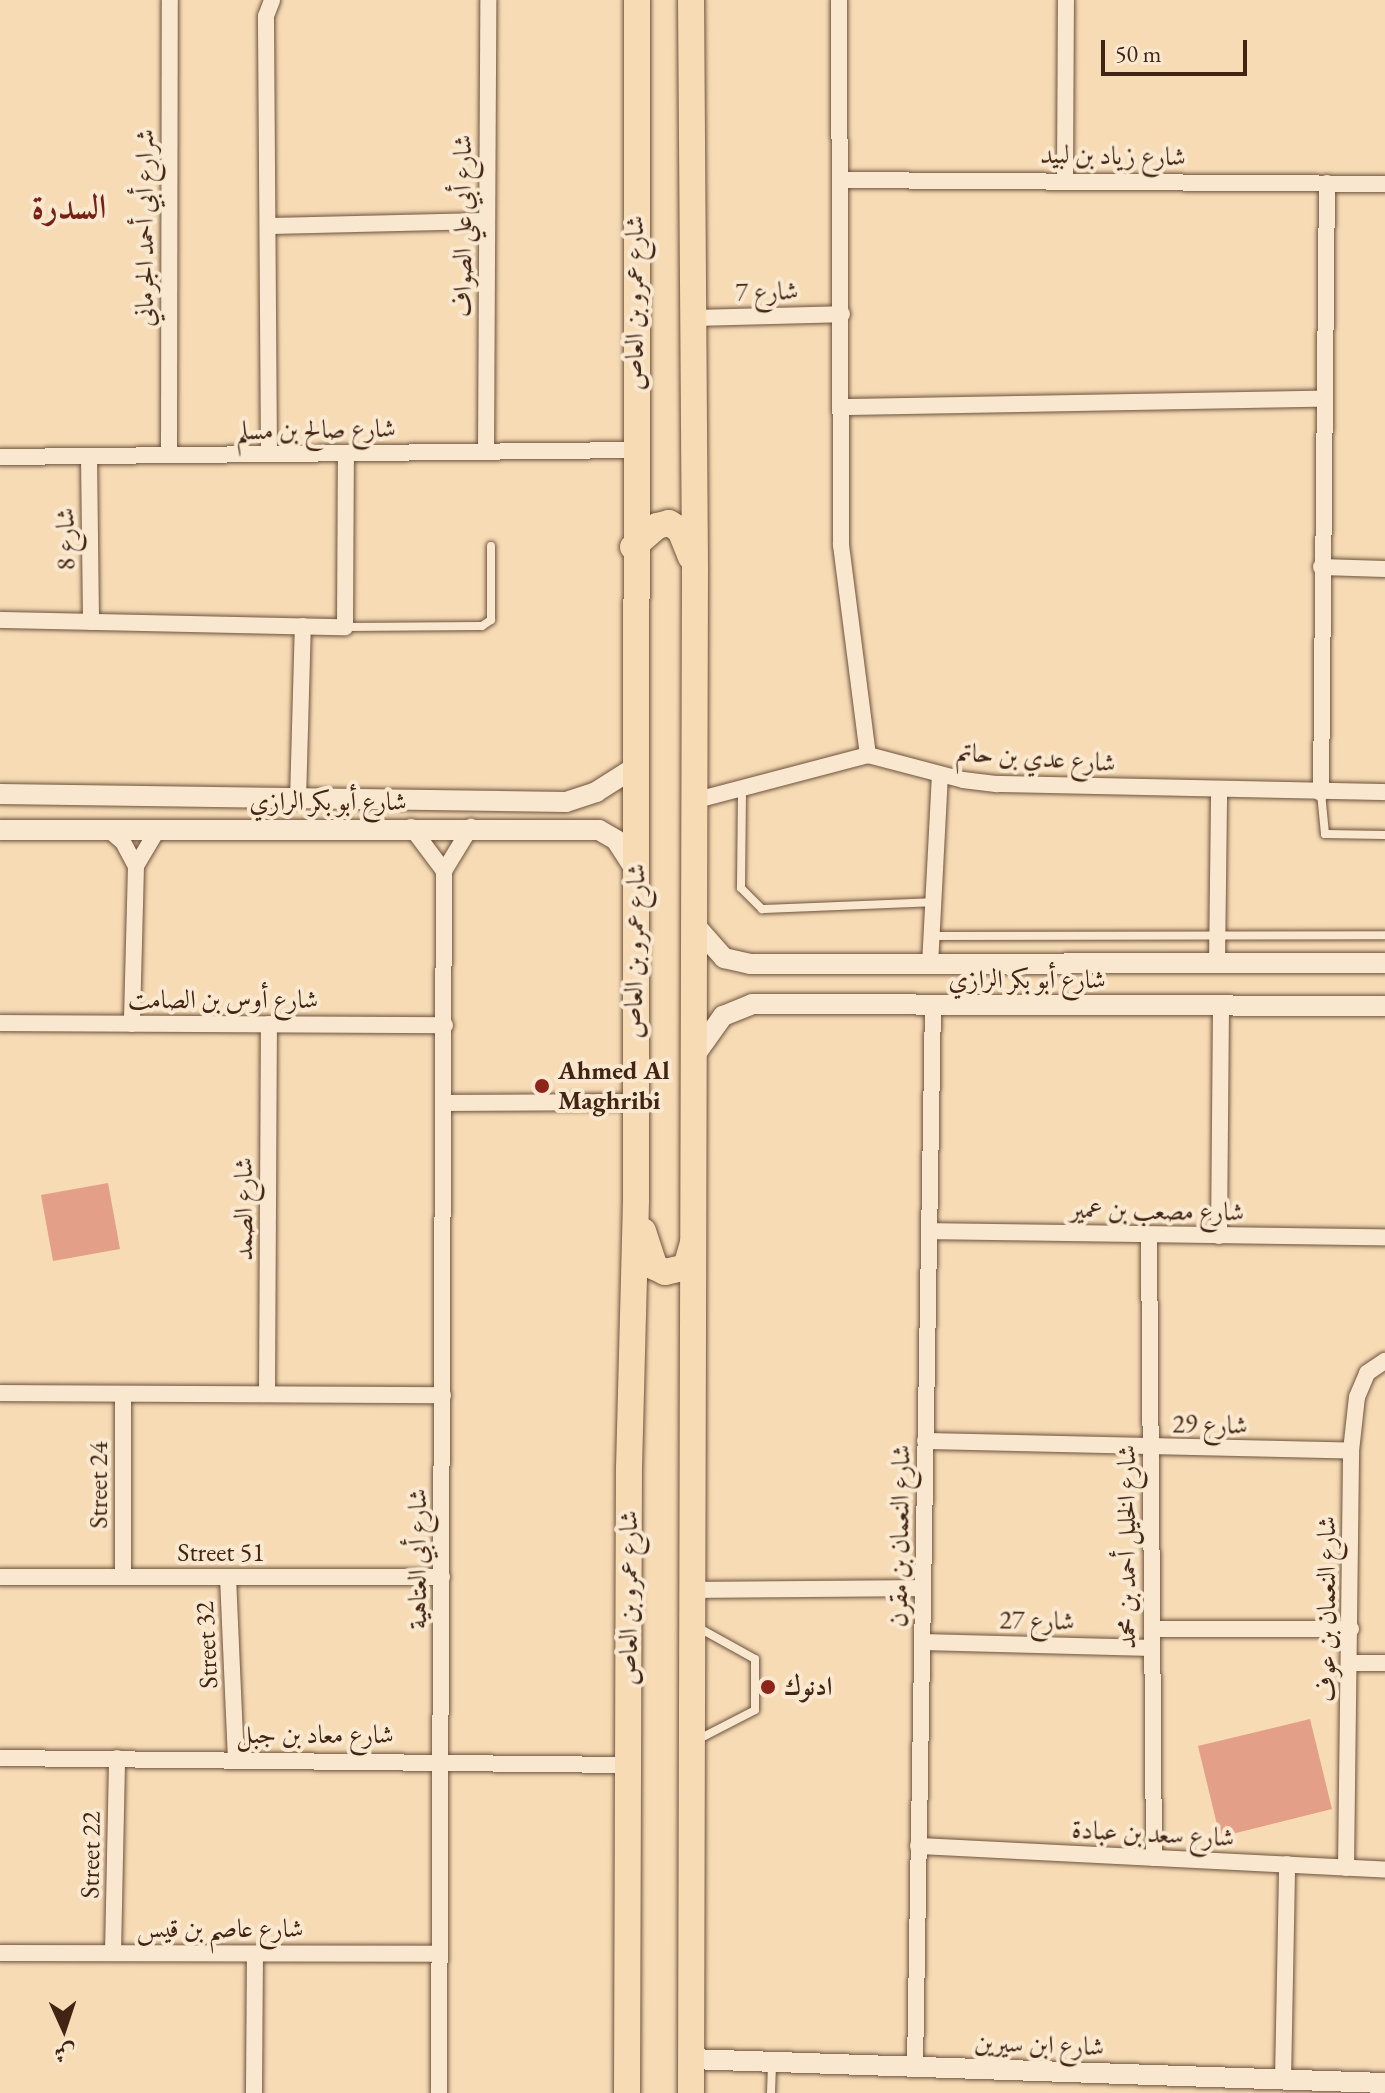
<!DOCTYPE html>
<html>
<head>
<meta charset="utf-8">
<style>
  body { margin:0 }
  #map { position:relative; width:1385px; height:2093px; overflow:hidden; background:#f6dbb5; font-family:"EB Garamond",Amiri,serif }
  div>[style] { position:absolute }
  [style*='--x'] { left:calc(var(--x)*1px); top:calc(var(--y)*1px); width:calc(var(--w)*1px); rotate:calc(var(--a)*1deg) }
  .building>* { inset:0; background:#e49f89 }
  .roads { filter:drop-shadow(0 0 2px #6e523c) drop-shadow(0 0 2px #6e523c) }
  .service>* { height:8px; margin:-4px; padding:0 4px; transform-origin:4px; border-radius:4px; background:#f9e8cf }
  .minor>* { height:16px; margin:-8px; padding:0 8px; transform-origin:8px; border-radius:8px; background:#f9e8cf }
  .tertiary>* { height:20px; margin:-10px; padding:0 10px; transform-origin:10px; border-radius:10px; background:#f9e8cf }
  .primary>* { height:26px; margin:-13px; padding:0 13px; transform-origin:13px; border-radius:13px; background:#f6dbb5 }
  .dots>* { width:22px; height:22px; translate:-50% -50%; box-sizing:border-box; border:4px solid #f9e8cf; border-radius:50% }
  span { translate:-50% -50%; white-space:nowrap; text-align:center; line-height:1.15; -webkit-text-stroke:8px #f9e8cf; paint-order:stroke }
  .street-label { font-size:26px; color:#412413 }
  .poi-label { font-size:26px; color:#412413; font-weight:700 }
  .left { translate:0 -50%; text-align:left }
  .district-label { font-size:34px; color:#7a1f14; font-weight:700 }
  .north { position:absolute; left:24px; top:1989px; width:80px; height:80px; -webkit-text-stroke:6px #f9e8cf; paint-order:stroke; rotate:177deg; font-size:22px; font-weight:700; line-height:32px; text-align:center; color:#412413 }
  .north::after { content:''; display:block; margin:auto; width:28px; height:36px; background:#412413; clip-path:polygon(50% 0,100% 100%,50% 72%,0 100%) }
  .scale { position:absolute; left:1101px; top:40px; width:146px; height:36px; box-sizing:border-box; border:4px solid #412413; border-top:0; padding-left:10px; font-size:24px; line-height:28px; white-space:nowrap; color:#412413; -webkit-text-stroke:6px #f9e8cf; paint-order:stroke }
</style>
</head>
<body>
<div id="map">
  <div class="building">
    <i style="clip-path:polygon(108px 1183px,120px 1249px,53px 1261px,41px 1195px)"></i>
    <i style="clip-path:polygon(1310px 1719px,1332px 1809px,1220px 1837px,1198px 1746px)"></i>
  </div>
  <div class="roads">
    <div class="service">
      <i style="--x:345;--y:627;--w:137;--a:-0.4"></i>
      <i style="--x:482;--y:626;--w:11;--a:-34"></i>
      <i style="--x:491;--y:620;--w:74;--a:-90"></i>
      <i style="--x:742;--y:791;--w:97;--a:90.6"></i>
      <i style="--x:741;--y:888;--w:30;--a:45"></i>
      <i style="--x:762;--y:909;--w:171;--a:-2.3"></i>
      <i style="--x:1321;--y:793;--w:41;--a:84.4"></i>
      <i style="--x:1325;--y:834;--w:60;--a:1"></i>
      <i style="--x:932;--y:936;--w:453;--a:-0.1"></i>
      <i style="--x:697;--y:1740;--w:65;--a:-27.3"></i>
      <i style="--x:755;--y:1710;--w:51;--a:-90"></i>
      <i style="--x:755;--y:1659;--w:66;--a:-151.1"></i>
      <i style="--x:771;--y:2093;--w:31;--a:-88"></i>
    </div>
    <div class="minor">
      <i style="--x:839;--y:0;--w:545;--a:89.79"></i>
      <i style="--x:841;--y:545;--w:212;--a:82.7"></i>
      <i style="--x:1065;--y:178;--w:178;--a:-89.7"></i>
      <i style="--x:840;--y:180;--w:545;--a:0.42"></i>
      <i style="--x:268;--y:226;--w:219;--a:-1.3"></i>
      <i style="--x:693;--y:318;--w:149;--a:-1.5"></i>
      <i style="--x:843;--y:407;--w:479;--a:-1"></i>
      <i style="--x:486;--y:452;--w:452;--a:-89.7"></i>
      <i style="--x:269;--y:454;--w:438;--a:-90.4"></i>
      <i style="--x:266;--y:16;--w:17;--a:-69"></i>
      <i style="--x:169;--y:455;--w:455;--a:-89.9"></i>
      <i style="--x:89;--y:456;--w:166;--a:89.3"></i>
      <i style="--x:0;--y:457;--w:633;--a:-0.63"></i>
      <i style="--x:1321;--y:567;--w:64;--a:1.8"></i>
      <i style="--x:0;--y:620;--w:345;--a:1.2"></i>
      <i style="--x:345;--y:627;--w:174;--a:-89.7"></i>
      <i style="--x:1321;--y:793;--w:610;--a:-89.44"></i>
      <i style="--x:298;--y:800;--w:174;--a:-88.4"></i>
      <i style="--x:693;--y:801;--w:181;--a:-14.7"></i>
      <i style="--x:868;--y:755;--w:98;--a:14.7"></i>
      <i style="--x:963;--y:780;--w:35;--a:7"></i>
      <i style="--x:998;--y:784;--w:387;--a:1.2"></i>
      <i style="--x:411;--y:827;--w:55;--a:53.1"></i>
      <i style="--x:109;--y:830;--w:18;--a:41"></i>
      <i style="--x:123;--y:842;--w:27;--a:62"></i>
      <i style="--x:136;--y:866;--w:158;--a:91.5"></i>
      <i style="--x:136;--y:866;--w:43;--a:-59.3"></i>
      <i style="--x:1217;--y:964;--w:173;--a:-89.3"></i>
      <i style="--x:930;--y:965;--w:190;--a:-87"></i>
      <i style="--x:0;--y:1023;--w:445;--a:0.3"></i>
      <i style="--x:445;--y:1103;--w:189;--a:-0.3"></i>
      <i style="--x:929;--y:1231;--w:456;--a:0.8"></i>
      <i style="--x:1219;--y:1236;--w:231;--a:-89.5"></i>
      <i style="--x:1149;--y:1237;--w:621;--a:89.54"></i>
      <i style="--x:0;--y:1393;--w:443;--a:0.3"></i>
      <i style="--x:267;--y:1394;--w:370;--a:-89.7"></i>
      <i style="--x:925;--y:1441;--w:426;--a:1.3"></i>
      <i style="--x:0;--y:1577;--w:442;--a:0"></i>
      <i style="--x:123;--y:1577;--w:183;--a:-90"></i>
      <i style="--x:228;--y:1577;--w:182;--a:87.5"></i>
      <i style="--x:693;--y:1590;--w:230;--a:-0.5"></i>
      <i style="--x:1152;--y:1629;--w:199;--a:0"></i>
      <i style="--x:922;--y:1642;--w:230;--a:1.5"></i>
      <i style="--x:1351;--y:1663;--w:34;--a:0"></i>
      <i style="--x:0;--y:1758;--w:630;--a:0.64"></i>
      <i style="--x:918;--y:1846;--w:468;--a:2.9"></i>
      <i style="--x:1346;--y:1868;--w:417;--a:-89.3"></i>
      <i style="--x:1351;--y:1451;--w:54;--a:-83.7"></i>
      <i style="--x:1357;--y:1397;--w:26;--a:-67"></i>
      <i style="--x:1367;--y:1373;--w:22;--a:-34"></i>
      <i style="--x:0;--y:1953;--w:440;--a:0.1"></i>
      <i style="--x:113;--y:1953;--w:195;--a:-88.8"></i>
      <i style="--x:915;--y:2067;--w:1061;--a:-89.03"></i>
      <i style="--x:1283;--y:2080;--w:216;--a:-88.9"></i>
      <i style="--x:254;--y:2093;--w:139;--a:-89.6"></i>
      <i style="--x:439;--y:2093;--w:1222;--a:-89.77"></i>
      <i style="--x:444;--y:871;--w:52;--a:-58.5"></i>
    </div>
    <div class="tertiary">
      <i style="--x:0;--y:794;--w:566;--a:0.81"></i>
      <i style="--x:566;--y:802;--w:32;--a:-18"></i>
      <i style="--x:596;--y:792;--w:49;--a:-32.4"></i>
      <i style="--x:0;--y:830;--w:599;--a:0"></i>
      <i style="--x:599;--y:830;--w:20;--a:30"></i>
      <i style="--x:616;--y:840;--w:37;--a:57"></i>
      <i style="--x:693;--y:923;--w:47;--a:48.5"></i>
      <i style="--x:724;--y:958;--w:27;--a:13"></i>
      <i style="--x:750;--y:964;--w:635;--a:-0.09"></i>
      <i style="--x:693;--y:1058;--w:52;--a:-54.5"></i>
      <i style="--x:723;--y:1016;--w:31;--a:-22"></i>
      <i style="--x:752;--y:1004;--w:633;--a:0.18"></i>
      <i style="--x:690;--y:2059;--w:695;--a:1.98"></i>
    </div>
    <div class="primary">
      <i style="--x:633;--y:547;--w:32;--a:-41"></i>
      <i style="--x:657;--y:526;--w:12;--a:-14"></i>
      <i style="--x:669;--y:523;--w:13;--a:32"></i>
      <i style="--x:680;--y:530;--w:29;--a:68"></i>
      <i style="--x:643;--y:1231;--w:38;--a:72"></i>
      <i style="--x:655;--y:1267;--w:11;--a:27"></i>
      <i style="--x:665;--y:1272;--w:22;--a:-13"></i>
      <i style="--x:686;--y:1267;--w:25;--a:-74"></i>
      <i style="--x:627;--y:2093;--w:625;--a:-89.82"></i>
      <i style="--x:629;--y:1468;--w:268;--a:-88.5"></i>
      <i style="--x:636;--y:1200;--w:1200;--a:-89.95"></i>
      <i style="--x:691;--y:2093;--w:1525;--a:-89.85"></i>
      <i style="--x:695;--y:568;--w:568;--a:-90.4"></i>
    </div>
  </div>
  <div class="dots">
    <i style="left:542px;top:1086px;background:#8f2418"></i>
    <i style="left:768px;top:1687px;background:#8f2418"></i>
  </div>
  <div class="street-label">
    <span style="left:1113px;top:156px;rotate:1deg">شارع زياد بن لبيد</span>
    <span style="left:463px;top:226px;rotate:-90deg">شارع أبي علي الصواف</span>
    <span style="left:145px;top:228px;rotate:-90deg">شرارع أبي أحمد الجرماني</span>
    <span style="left:767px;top:292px;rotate:-2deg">شارع 7</span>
    <span style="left:635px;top:303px;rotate:-90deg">شارع عمرو بن العاص</span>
    <span style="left:316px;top:430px;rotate:-1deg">شارع صالح بن مسلم</span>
    <span style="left:66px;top:539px;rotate:-91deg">شارع 8</span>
    <span style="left:1036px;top:758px;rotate:4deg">شارع عدي بن حاتم</span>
    <span style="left:328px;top:802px">شارع أبو بكر الرازي</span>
    <span style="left:635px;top:951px;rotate:-89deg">شارع عمرو بن العاص</span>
    <span style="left:1027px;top:980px">شارع أبو بكر الرازي</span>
    <span style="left:223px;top:1000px">شارع أوس بن الصامت</span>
    <span style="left:244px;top:1209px;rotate:-90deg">شارع الصمد</span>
    <span style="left:1157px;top:1211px;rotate:1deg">شارع مصعب بن عمير</span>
    <span style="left:1210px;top:1425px;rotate:1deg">شارع 29</span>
    <span style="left:99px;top:1485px;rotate:-90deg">Street 24</span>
    <span style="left:900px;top:1536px;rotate:-89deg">شارع النعمان بن مقرن</span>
    <span style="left:1127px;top:1547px;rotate:-90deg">شارع الخليل أحمد بن محمد</span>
    <span style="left:221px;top:1553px">Street 51</span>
    <span style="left:418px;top:1559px;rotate:-90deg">شارع أبي العتاهية</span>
    <span style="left:629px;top:1598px;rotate:-90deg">شارع عمرو بن العاص</span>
    <span style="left:1327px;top:1609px;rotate:-90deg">شارع النعمان بن عوف</span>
    <span style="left:1037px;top:1621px;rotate:1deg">شارع 27</span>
    <span style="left:207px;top:1645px;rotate:-93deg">Street 32</span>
    <span style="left:315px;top:1735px">شارع معاد بن جبل</span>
    <span style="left:1153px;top:1834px;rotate:3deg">شارع سعد بن عبادة</span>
    <span style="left:91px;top:1855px;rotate:-89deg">Street 22</span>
    <span style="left:220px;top:1929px">شارع عاصم بن قيس</span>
    <span style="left:1039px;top:2045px;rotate:2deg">شارع ابن سيرين</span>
  </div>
  <div class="poi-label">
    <span class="left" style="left:558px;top:1086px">Ahmed Al<br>Maghribi</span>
    <span class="left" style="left:784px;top:1687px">ادنوك</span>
  </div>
  <div class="district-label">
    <span style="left:69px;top:207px">السدرة</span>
  </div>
  <div class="north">ش</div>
  <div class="scale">50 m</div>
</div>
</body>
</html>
